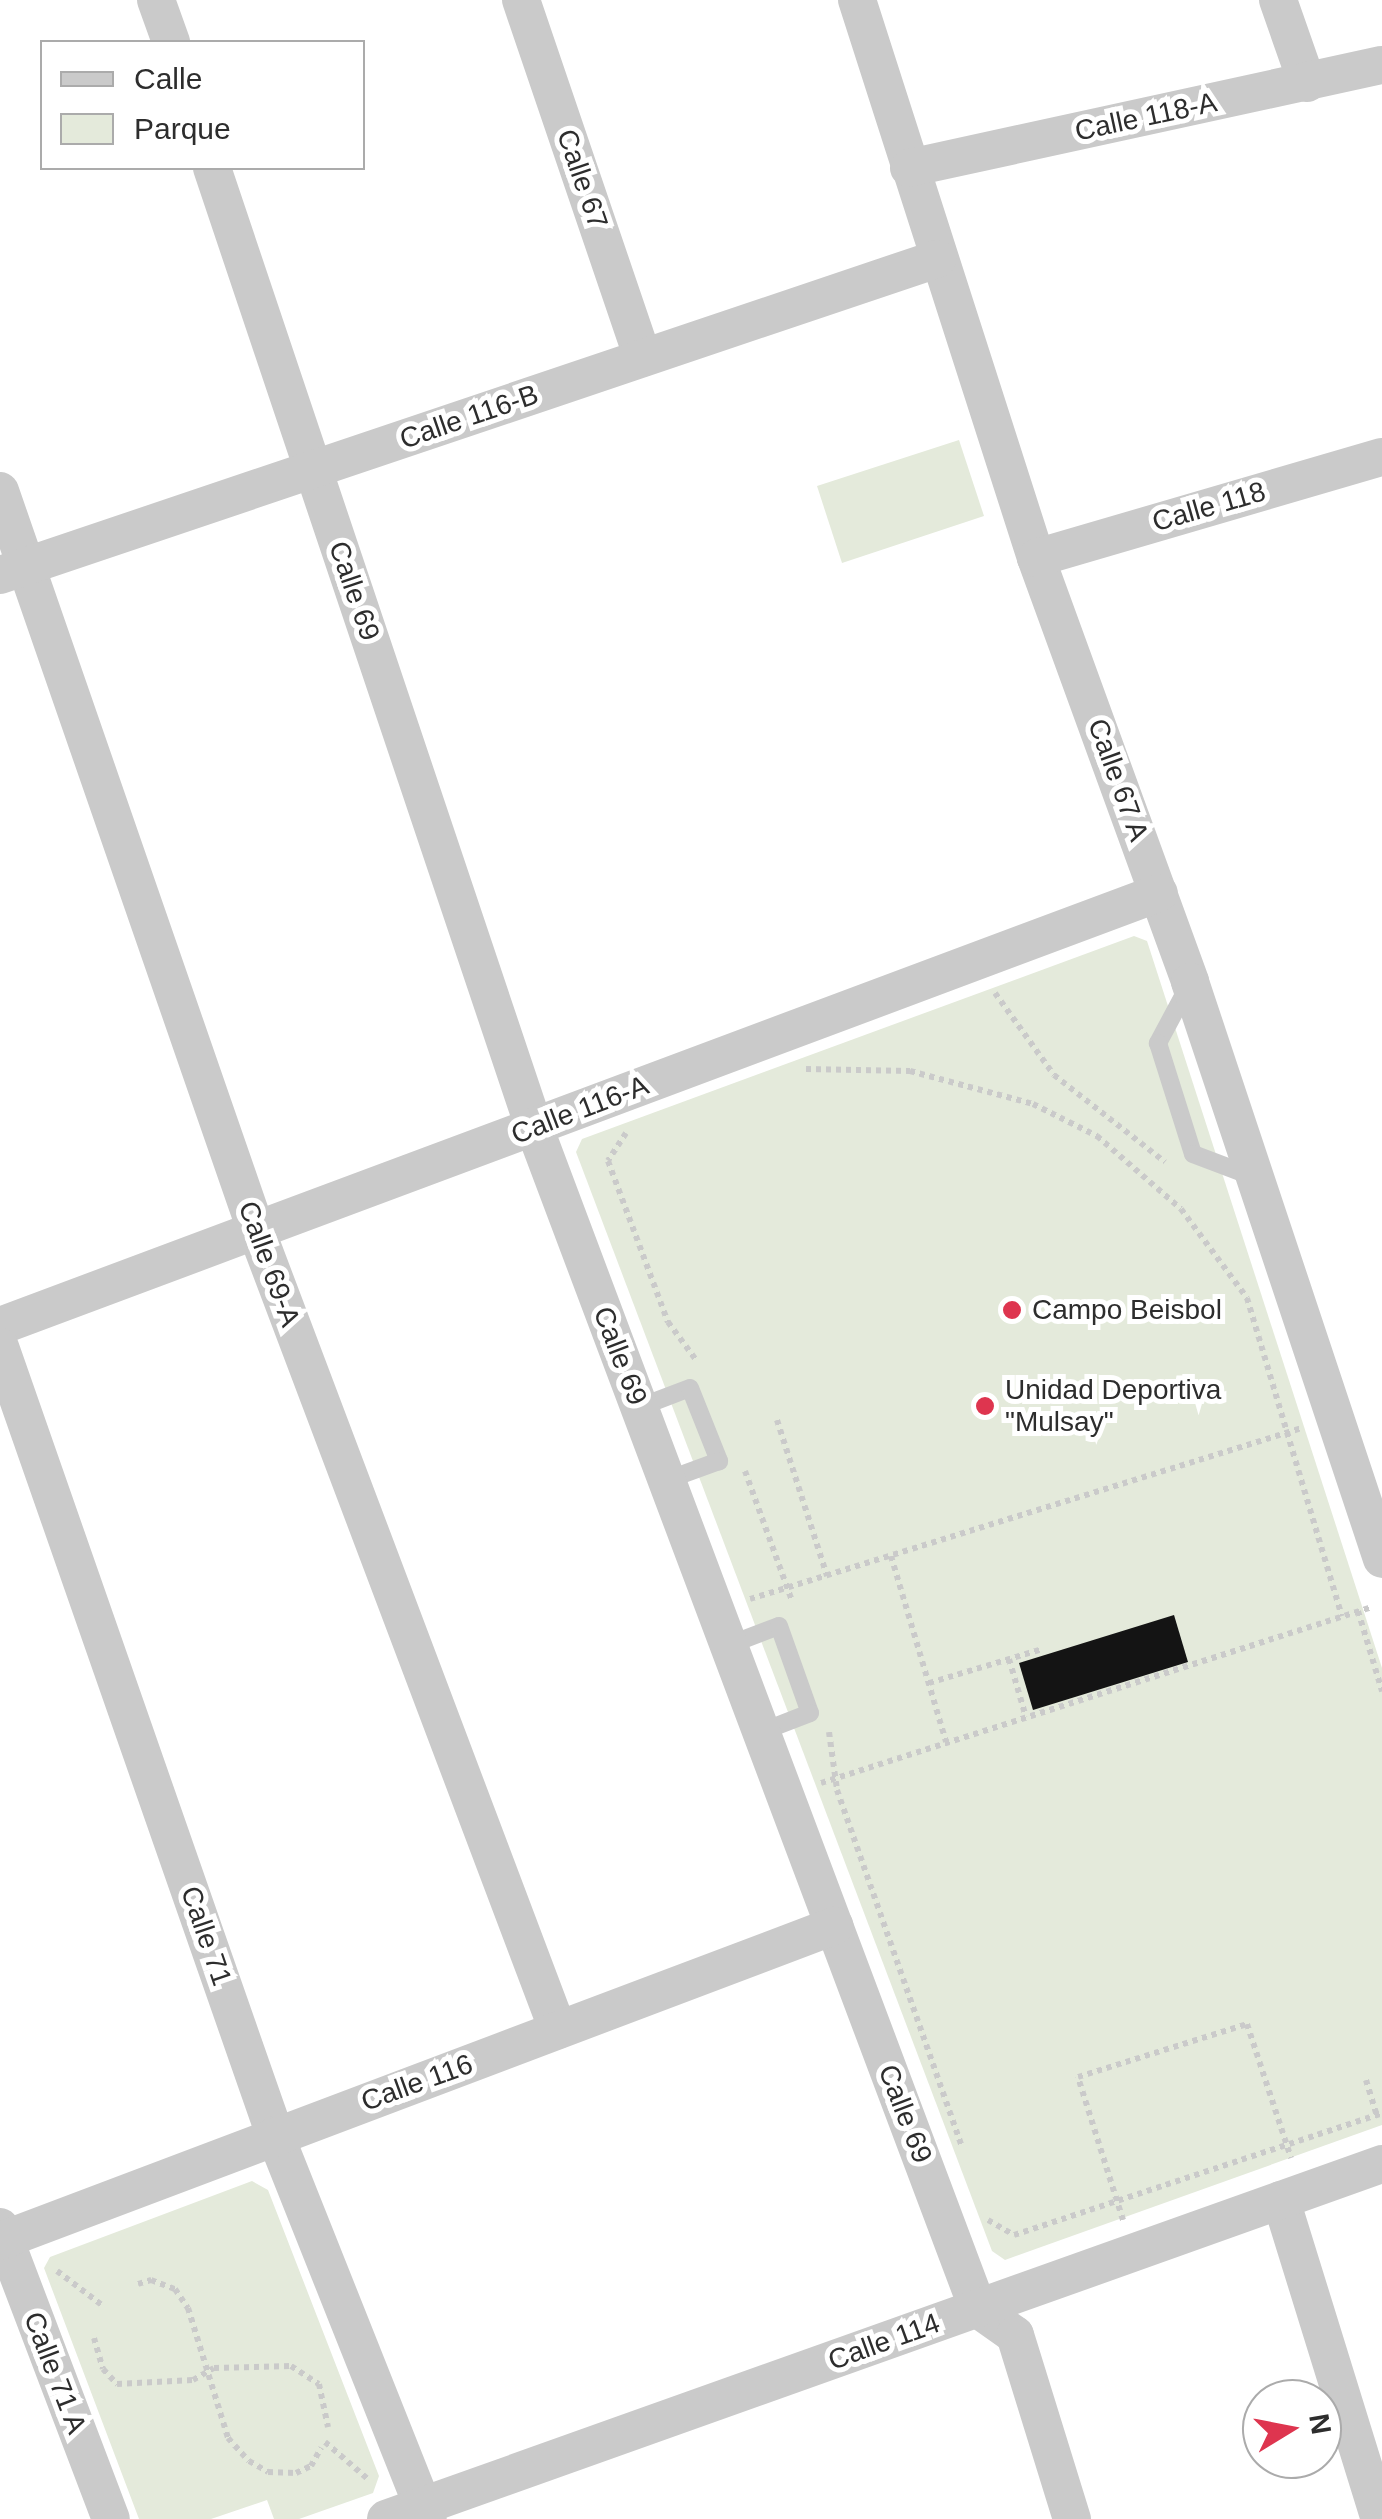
<!DOCTYPE html>
<html>
<head>
<meta charset="utf-8">
<style>
  body { margin:0 }
  #map { position:relative; width:1382px; height:2519px; overflow:hidden; background:#fff; font-family:Arial,sans-serif }
  div>[style] { position:absolute }
  [style*='--x'] { left:calc(var(--x)*1px); top:calc(var(--y)*1px); width:calc(var(--w)*1px); rotate:calc(var(--a)*1deg) }
  .green>* { inset:0; background:#e4eadb }
  .building>* { inset:0; background:#141414 }
  .path>* { height:6px; margin-top:-3px; transform-origin:0; background:repeating-linear-gradient(90deg,#cacaca 0 5px,transparent 0 10px) }
  .lane>* { height:18px; margin:-9px; padding:0 9px; transform-origin:9px; border-radius:9px; background:#cacaca }
  .street>* { height:38px; margin:-19px; padding:0 19px; transform-origin:19px; border-radius:19px; background:#cacaca }
  .dots>* { width:28px; height:28px; translate:-50% -50%; box-sizing:border-box; border:5px solid #fff; border-radius:50% }
  span { translate:-50% -50%; white-space:nowrap; text-align:center; line-height:1.15; -webkit-text-stroke:10px #fff; paint-order:stroke }
  .street-label { font-size:28px; color:#2d2d2d }
  .poi-label { font-size:28px; color:#2d2d2d }
  .left { translate:0 -50%; text-align:left }
  .legend { position:absolute; left:40px; top:40px; width:325px; height:130px; box-sizing:border-box; background:#fff; border:2px solid #ababab; margin:0; padding:12px 18px; list-style:none; font-size:30px; color:#2d2d2d }
  .legend li { display:flex; align-items:center; gap:20px; height:50px }
  .legend b { width:50px; border:2px solid #ababab }
  .north { position:absolute; left:1242px; top:2379px; width:100px; height:100px; box-sizing:border-box; background:#fff; border:2px solid #ababab; border-radius:50%; rotate:80deg; font-size:28px; font-weight:700; line-height:40px; text-align:center; color:#2d2d2d }
  .north::after { content:''; display:block; margin:auto; width:35px; height:45px; background:#de354f; clip-path:polygon(50% 0,100% 100%,50% 72%,0 100%) }
</style>
</head>
<body>
<div id="map">
  <div class="green">
    <i style="clip-path:polygon(959px 440px,984px 516px,842px 563px,817px 486px)"></i>
    <i style="clip-path:polygon(1134px 936px,1147px 941px,1382px 1668px,1382px 2125px,1005px 2260px,992px 2251px,576px 1152px,582px 1139px)"></i>
    <i style="clip-path:polygon(252px 2181px,268px 2190px,379px 2476px,373px 2493px,299px 2519px,274px 2519px,267px 2500px,211px 2519px,139px 2519px,44px 2268px,50px 2257px)"></i>
  </div>
  <div class="building">
    <i style="clip-path:polygon(1174px 1615px,1188px 1662px,1033px 1710px,1019px 1663px)"></i>
  </div>
  <div class="path">
    <i style="--x:995;--y:993;--w:101;--a:54.3"></i>
    <i style="--x:1054;--y:1075;--w:141;--a:38.1"></i>
    <i style="--x:806;--y:1069;--w:104;--a:1.1"></i>
    <i style="--x:910;--y:1071;--w:127;--a:15"></i>
    <i style="--x:1033;--y:1104;--w:72;--a:26.6"></i>
    <i style="--x:1097;--y:1136;--w:111;--a:41"></i>
    <i style="--x:1181;--y:1209;--w:111;--a:53.4"></i>
    <i style="--x:1247;--y:1298;--w:332;--a:73.4"></i>
    <i style="--x:626;--y:1133;--w:33;--a:123"></i>
    <i style="--x:608;--y:1161;--w:172;--a:69.6"></i>
    <i style="--x:668;--y:1322;--w:47;--a:53.6"></i>
    <i style="--x:777;--y:1420;--w:164;--a:72.2"></i>
    <i style="--x:745;--y:1471;--w:138;--a:70.1"></i>
    <i style="--x:891;--y:1556;--w:194;--a:73.5"></i>
    <i style="--x:750;--y:1599;--w:578;--a:-17.21"></i>
    <i style="--x:1358;--y:1611;--w:84;--a:73.3"></i>
    <i style="--x:1009;--y:1659;--w:60;--a:73.7"></i>
    <i style="--x:929;--y:1683;--w:118;--a:-16.7"></i>
    <i style="--x:829;--y:1732;--w:59;--a:82.1"></i>
    <i style="--x:837;--y:1790;--w:378;--a:70.7"></i>
    <i style="--x:821;--y:1783;--w:578;--a:-17.71"></i>
    <i style="--x:1366;--y:2080;--w:39;--a:73"></i>
    <i style="--x:988;--y:2220;--w:30;--a:30"></i>
    <i style="--x:1014;--y:2235;--w:388;--a:-18.3"></i>
    <i style="--x:1123;--y:2220;--w:150;--a:-107.5"></i>
    <i style="--x:1078;--y:2077;--w:177;--a:-17.4"></i>
    <i style="--x:1247;--y:2024;--w:141;--a:71.8"></i>
    <i style="--x:57;--y:2271;--w:56;--a:37.1"></i>
    <i style="--x:138;--y:2284;--w:14;--a:-17"></i>
    <i style="--x:151;--y:2280;--w:26;--a:21"></i>
    <i style="--x:175;--y:2289;--w:23;--a:56"></i>
    <i style="--x:188;--y:2308;--w:136;--a:72.9"></i>
    <i style="--x:228;--y:2438;--w:31;--a:48"></i>
    <i style="--x:249;--y:2461;--w:22;--a:30"></i>
    <i style="--x:268;--y:2472;--w:28;--a:2"></i>
    <i style="--x:296;--y:2473;--w:17;--a:-25"></i>
    <i style="--x:311;--y:2466;--w:21;--a:-61"></i>
    <i style="--x:94;--y:2338;--w:32;--a:74"></i>
    <i style="--x:103;--y:2369;--w:21;--a:47"></i>
    <i style="--x:117;--y:2384;--w:76;--a:-3"></i>
    <i style="--x:193;--y:2380;--w:24;--a:-30"></i>
    <i style="--x:214;--y:2368;--w:77;--a:-1.5"></i>
    <i style="--x:291;--y:2366;--w:33;--a:33"></i>
    <i style="--x:319;--y:2384;--w:44;--a:78.2"></i>
    <i style="--x:325;--y:2442;--w:58;--a:40.8"></i>
  </div>
  <div class="lane">
    <i style="--x:1188;--y:987;--w:64;--a:118.2"></i>
    <i style="--x:1158;--y:1043;--w:116;--a:72.5"></i>
    <i style="--x:1193;--y:1154;--w:65;--a:20.7"></i>
    <i style="--x:640;--y:1407;--w:53;--a:-20.8"></i>
    <i style="--x:690;--y:1388;--w:79;--a:68.3"></i>
    <i style="--x:719;--y:1461;--w:55;--a:159.9"></i>
    <i style="--x:729;--y:1645;--w:53;--a:-20.8"></i>
    <i style="--x:779;--y:1626;--w:92;--a:70.4"></i>
    <i style="--x:810;--y:1713;--w:53;--a:158.8"></i>
  </div>
  <div class="street">
    <i style="--x:156;--y:0;--w:45;--a:70.3"></i>
    <i style="--x:521;--y:0;--w:378;--a:71.2"></i>
    <i style="--x:857;--y:0;--w:586;--a:72.21"></i>
    <i style="--x:1036;--y:558;--w:451;--a:70"></i>
    <i style="--x:1190;--y:982;--w:608;--a:71.59"></i>
    <i style="--x:1278;--y:0;--w:88;--a:70.7"></i>
    <i style="--x:212;--y:168;--w:1012;--a:71.44"></i>
    <i style="--x:534;--y:1127;--w:1263;--a:69.41"></i>
    <i style="--x:978;--y:2309;--w:45;--a:35.1"></i>
    <i style="--x:1015;--y:2335;--w:193;--a:72.8"></i>
    <i style="--x:909;--y:168;--w:484;--a:-12.3"></i>
    <i style="--x:0;--y:491;--w:782;--a:70.89"></i>
    <i style="--x:256;--y:1230;--w:855;--a:69.32"></i>
    <i style="--x:1036;--y:558;--w:360;--a:-16.3"></i>
    <i style="--x:0;--y:575;--w:989;--a:-18.64"></i>
    <i style="--x:0;--y:1326;--w:1237;--a:-20.49"></i>
    <i style="--x:0;--y:1347;--w:835;--a:70.76"></i>
    <i style="--x:275;--y:2135;--w:413;--a:68.3"></i>
    <i style="--x:1281;--y:2200;--w:334;--a:72.8"></i>
    <i style="--x:0;--y:2227;--w:312;--a:69.2"></i>
    <i style="--x:0;--y:2241;--w:892;--a:-20.69"></i>
    <i style="--x:386;--y:2519;--w:1057;--a:-19.62"></i>
  </div>
  <div class="dots">
    <i style="left:1012px;top:1310px;background:#de354f"></i>
    <i style="left:985px;top:1406px;background:#de354f"></i>
  </div>
  <div class="street-label">
    <span style="left:1146px;top:117px;rotate:-12deg">Calle 118-A</span>
    <span style="left:582px;top:179px;rotate:71deg">Calle 67</span>
    <span style="left:469px;top:417px;rotate:-19deg">Calle 116-B</span>
    <span style="left:1209px;top:507px;rotate:-16deg">Calle 118</span>
    <span style="left:354px;top:591px;rotate:71deg">Calle 69</span>
    <span style="left:1118px;top:780px;rotate:70deg">Calle 67 A</span>
    <span style="left:580px;top:1110px;rotate:-21deg">Calle 116-A</span>
    <span style="left:269px;top:1264px;rotate:70deg">Calle 69-A</span>
    <span style="left:620px;top:1356px;rotate:69deg">Calle 69</span>
    <span style="left:206px;top:1936px;rotate:71deg">Calle 71</span>
    <span style="left:417px;top:2083px;rotate:-20deg">Calle 116</span>
    <span style="left:905px;top:2114px;rotate:69deg">Calle 69</span>
    <span style="left:884px;top:2342px;rotate:-20deg">Calle 114</span>
    <span style="left:55px;top:2373px;rotate:69deg">Calle 71 A</span>
  </div>
  <div class="poi-label">
    <span class="left" style="left:1032px;top:1310px">Campo Beisbol</span>
    <span class="left" style="left:1005px;top:1406px">Unidad Deportiva<br>"Mulsay"</span>
  </div>
  <ul class="legend">
  <li><b style="height:12px;background:#cacaca"></b>Calle</li>
  <li><b style="height:28px;background:#e4eadb"></b>Parque</li>
  </ul>
  <div class="north">N</div>
</div>
</body>
</html>
